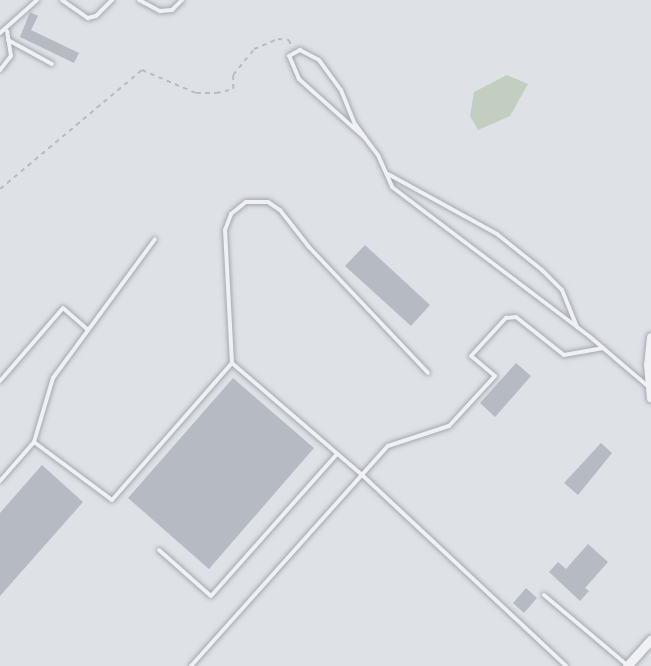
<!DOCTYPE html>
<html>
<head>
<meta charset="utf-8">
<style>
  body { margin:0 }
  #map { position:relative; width:651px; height:666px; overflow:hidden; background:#dee1e6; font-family:"Nunito Sans",sans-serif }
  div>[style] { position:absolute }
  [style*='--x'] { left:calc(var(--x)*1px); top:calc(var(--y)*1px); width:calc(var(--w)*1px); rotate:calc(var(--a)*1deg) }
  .green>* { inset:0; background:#c3cec0 }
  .building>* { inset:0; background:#b6bac2 }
  .path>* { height:1.5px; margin-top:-0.75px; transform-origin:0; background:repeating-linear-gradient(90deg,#b8bbc0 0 4.5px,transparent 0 9px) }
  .roads { filter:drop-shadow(0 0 2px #a4a8af) drop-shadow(0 0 2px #a4a8af) }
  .service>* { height:4px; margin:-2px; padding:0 2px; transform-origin:2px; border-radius:2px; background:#f0f1f4 }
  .tertiary>* { height:9px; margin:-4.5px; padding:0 4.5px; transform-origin:4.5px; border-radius:4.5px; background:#f0f1f4 }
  span { translate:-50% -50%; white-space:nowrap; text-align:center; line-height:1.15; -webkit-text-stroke:6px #edf0f3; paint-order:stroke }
</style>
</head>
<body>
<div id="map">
  <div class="green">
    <i style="clip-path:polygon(507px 75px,528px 84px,510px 116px,478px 130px,470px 116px,474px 92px)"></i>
  </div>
  <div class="building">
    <i style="clip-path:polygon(30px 12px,38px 16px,31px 30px,79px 53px,74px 63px,20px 37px)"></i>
    <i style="clip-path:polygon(365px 245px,430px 305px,411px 326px,345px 266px)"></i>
    <i style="clip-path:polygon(516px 363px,531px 376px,495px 417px,480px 403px)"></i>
    <i style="clip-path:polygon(233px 378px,314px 448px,209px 569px,128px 498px)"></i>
    <i style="clip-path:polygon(601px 443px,612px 453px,578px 495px,564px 483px)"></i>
    <i style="clip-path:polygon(42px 465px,83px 502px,0 596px,0 513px)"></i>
    <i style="clip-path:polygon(588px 544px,608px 562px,585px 588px,589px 591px,580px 601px,549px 572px,558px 562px,566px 569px)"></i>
    <i style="clip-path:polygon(526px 588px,537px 598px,524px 613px,513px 603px)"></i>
  </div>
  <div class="path">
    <i style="--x:0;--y:189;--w:185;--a:-40"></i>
    <i style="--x:142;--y:70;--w:59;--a:23.1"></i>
    <i style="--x:196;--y:93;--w:20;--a:0"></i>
    <i style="--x:216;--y:93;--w:17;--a:-13"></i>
    <i style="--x:233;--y:89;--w:14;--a:-90"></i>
    <i style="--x:233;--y:75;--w:33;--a:-51"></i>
    <i style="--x:254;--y:49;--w:26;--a:-23"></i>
    <i style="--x:278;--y:39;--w:11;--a:5"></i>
    <i style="--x:289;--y:40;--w:9;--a:69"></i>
  </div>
  <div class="roads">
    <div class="service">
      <i style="--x:62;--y:0;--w:32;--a:35"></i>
      <i style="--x:88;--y:18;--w:8;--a:-14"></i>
      <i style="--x:96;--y:16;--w:23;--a:-45"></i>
      <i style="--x:139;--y:0;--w:24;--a:28"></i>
      <i style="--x:160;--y:11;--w:12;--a:-5"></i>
      <i style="--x:172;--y:10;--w:14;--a:-45"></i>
      <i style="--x:0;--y:33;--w:50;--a:-41.7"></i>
      <i style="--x:8;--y:40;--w:50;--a:28.6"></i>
      <i style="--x:0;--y:70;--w:18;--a:-52"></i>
      <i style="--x:11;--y:56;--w:25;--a:-99"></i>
      <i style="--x:365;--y:138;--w:89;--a:-138.2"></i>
      <i style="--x:299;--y:79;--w:25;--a:-113"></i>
      <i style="--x:289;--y:56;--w:13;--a:-29"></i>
      <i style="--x:300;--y:50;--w:21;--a:28"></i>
      <i style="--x:319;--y:60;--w:37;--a:54"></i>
      <i style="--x:341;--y:90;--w:37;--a:68"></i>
      <i style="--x:355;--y:124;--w:17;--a:54"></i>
      <i style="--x:365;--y:138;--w:21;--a:53"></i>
      <i style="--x:378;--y:155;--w:35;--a:66"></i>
      <i style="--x:392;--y:187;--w:247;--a:37.1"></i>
      <i style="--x:589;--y:336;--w:79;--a:40.4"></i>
      <i style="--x:388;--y:174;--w:124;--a:28.8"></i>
      <i style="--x:497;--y:234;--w:58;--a:38.7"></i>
      <i style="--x:542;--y:270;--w:28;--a:45"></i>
      <i style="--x:562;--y:290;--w:40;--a:68"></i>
      <i style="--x:232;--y:363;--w:133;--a:-93"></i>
      <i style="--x:225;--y:230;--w:17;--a:-69"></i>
      <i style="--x:231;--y:214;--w:19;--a:-39"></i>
      <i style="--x:246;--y:202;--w:22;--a:0"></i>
      <i style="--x:268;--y:202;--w:14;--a:34"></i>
      <i style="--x:280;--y:210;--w:47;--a:51.9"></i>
      <i style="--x:309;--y:247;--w:173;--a:46.6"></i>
      <i style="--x:0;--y:381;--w:96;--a:-49.2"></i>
      <i style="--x:63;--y:308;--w:33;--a:41"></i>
      <i style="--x:34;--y:442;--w:67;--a:-73.5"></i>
      <i style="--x:53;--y:378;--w:172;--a:-53.7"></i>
      <i style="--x:0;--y:481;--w:52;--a:-48.9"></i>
      <i style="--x:34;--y:442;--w:97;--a:36.6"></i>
      <i style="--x:112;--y:500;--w:182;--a:-48.8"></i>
      <i style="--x:232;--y:363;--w:170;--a:40.7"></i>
      <i style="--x:361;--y:474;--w:281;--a:43.1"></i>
      <i style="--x:159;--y:550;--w:69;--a:41.5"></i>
      <i style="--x:211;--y:596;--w:190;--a:-48.4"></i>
      <i style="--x:544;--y:595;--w:109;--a:40.1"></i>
      <i style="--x:191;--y:666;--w:295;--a:-48.2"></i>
      <i style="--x:388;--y:446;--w:64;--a:-18.2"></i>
      <i style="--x:449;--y:426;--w:68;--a:-47.4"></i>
      <i style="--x:495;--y:376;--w:31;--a:-140"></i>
      <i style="--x:471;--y:356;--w:52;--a:-47.4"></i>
      <i style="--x:506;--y:318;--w:10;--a:-6"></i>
      <i style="--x:516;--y:317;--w:61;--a:38.4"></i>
      <i style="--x:564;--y:355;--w:40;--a:-10"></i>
    </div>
    <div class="tertiary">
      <i style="--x:651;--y:337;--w:27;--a:96"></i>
      <i style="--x:648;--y:364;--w:34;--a:85"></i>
      <i style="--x:627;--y:666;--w:36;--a:-48"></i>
    </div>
  </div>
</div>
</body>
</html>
